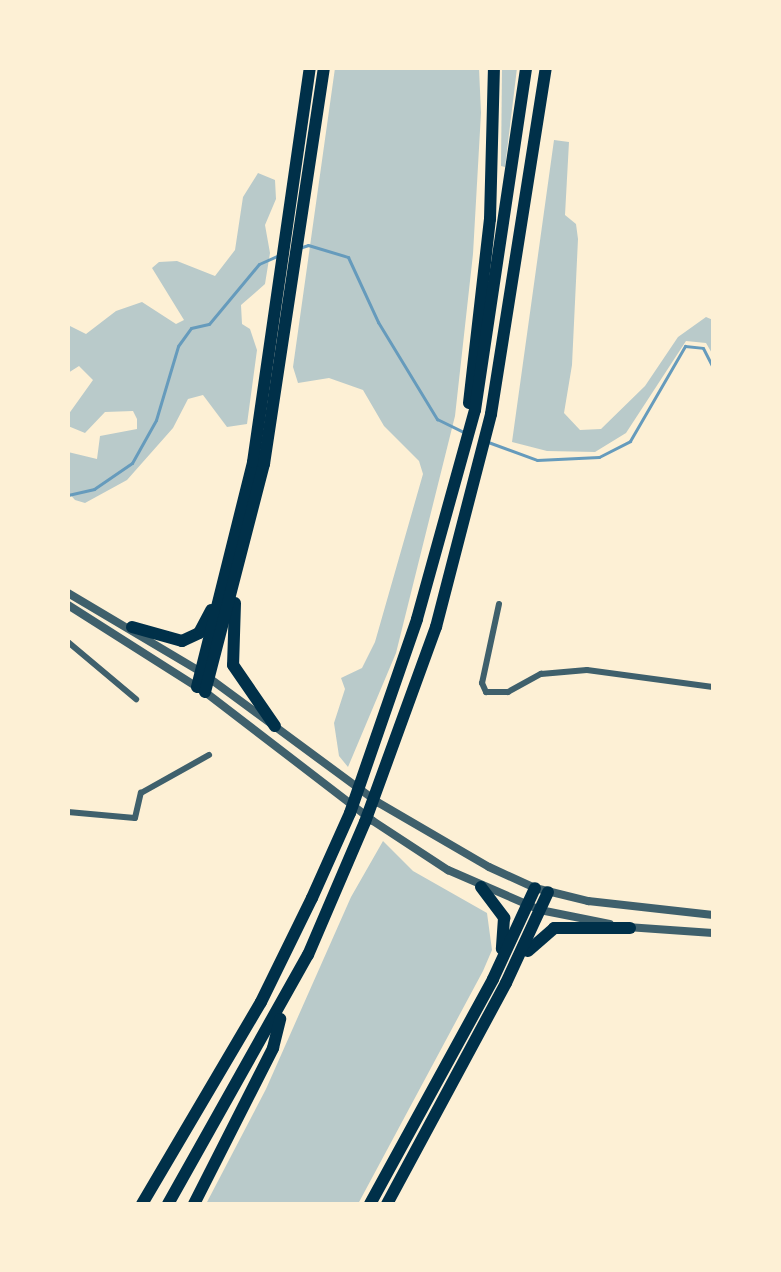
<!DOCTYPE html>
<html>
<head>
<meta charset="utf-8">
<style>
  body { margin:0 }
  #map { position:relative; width:781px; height:1272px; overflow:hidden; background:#fdf0d5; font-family:Inter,sans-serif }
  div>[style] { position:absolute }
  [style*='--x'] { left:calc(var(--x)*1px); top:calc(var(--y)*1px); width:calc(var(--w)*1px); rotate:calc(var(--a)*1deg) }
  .green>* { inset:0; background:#b9caca }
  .stream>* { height:3px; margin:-1.5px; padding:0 1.5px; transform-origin:1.5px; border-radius:1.5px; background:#669bbc }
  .minor>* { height:6px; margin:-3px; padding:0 3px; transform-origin:3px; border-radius:3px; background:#3f606c }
  .tertiary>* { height:8px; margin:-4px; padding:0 4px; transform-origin:4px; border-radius:4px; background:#3f606c }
  .motorway>* { height:12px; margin:-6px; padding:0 6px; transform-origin:6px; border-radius:6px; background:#003049 }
  span { translate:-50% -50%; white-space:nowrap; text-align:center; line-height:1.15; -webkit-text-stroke:8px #fdf0d5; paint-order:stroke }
  .frame { position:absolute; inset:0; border:70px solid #fdf0d5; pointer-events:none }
</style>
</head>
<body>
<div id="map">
  <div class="green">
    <i style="clip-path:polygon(335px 68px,479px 68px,481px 113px,473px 254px,455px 416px,396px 653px,348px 767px,339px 756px,334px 723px,345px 689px,341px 678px,362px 668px,375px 642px,423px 474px,419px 461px,384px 426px,363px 390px,329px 378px,298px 383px,293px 367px)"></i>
    <i style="clip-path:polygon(502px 68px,517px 68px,505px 167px,501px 166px)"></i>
    <i style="clip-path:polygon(554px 140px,569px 142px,565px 215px,576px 224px,578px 239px,572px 365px,564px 413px,580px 430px,601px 429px,645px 386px,678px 337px,706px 317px,713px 320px,713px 355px,706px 343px,686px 341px,626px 433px,595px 452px,547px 451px,512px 442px)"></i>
    <i style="clip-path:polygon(258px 173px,275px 180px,276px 199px,265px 225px,270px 253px,265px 284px,241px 305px,242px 324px,250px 329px,257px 350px,247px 424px,227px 427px,203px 395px,188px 399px,173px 428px,127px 480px,85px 503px,75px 500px,68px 492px,68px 452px,97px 459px,100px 436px,137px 429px,137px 419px,133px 411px,105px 412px,85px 433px,68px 426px,68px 415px,93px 380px,79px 366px,68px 373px,68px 325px,86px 334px,116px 311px,142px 302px,176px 324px,184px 320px,152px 268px,159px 262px,177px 261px,215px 276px,235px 250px,243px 197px)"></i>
    <i style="clip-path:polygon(383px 841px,413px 871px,487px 913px,492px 950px,483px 971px,358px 1204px,206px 1204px,266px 1089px,351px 897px)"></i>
  </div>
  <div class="stream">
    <i style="--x:299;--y:248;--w:9;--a:-18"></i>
    <i style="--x:308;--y:245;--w:42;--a:16.7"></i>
    <i style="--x:348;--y:257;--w:72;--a:65.2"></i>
    <i style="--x:378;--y:322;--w:114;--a:58.7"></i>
    <i style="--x:437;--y:419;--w:32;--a:26"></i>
    <i style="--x:488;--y:442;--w:52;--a:20.2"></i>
    <i style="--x:537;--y:460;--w:62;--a:-2.8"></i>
    <i style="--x:599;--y:457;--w:35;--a:-27"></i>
    <i style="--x:630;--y:441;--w:110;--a:-59.9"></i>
    <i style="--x:685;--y:346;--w:18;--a:6"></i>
    <i style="--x:703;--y:348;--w:22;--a:63"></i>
    <i style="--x:68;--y:495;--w:27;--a:-13"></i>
    <i style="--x:94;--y:489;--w:46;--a:-34.4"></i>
    <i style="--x:132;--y:463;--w:49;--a:-60.8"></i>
    <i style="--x:156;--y:420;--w:77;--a:-73.4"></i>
    <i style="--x:178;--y:346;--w:22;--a:-54"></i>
    <i style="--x:191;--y:328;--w:18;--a:-13"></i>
    <i style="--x:209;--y:324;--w:78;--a:-50.2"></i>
    <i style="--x:259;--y:264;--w:20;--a:-24"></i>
  </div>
  <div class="minor">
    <i style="--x:499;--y:604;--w:81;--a:102.1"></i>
    <i style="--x:482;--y:683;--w:10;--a:66"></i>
    <i style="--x:486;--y:692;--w:22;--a:0"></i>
    <i style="--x:508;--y:692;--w:38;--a:-29"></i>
    <i style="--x:541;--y:674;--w:46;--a:-5"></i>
    <i style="--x:587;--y:670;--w:127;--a:7.7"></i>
    <i style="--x:68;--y:642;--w:89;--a:40"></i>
    <i style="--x:68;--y:812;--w:67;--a:5.1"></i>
    <i style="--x:135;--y:818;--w:26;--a:-77"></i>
    <i style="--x:141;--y:793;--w:78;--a:-29.2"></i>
  </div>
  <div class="tertiary">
    <i style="--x:68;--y:593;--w:155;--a:30.7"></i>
    <i style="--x:201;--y:672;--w:221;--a:36.4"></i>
    <i style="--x:379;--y:803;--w:127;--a:30.2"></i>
    <i style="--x:489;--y:867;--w:51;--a:24.5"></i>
    <i style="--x:535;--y:888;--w:55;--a:13.8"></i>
    <i style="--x:588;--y:901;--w:126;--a:6.4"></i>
    <i style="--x:68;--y:605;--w:162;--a:32.4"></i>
    <i style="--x:205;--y:692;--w:212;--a:37.5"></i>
    <i style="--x:373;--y:821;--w:90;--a:33.2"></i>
    <i style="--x:448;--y:870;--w:100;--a:23.5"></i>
    <i style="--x:540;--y:910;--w:71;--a:11.3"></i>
    <i style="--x:627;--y:927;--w:86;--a:4"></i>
  </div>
  <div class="motorway">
    <i style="--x:469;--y:403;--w:185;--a:-83.5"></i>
    <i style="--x:490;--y:219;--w:151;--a:-88.5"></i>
    <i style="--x:235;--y:603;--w:62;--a:91.8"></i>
    <i style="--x:233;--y:665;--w:74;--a:55.5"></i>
    <i style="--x:132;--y:627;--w:52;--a:15.6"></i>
    <i style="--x:182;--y:641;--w:19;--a:-25"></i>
    <i style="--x:199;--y:633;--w:26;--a:-62"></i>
    <i style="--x:197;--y:687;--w:232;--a:-76"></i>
    <i style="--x:253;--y:462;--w:398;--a:-81.8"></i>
    <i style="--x:205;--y:692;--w:236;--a:-75.5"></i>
    <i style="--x:264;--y:464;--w:401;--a:-81.4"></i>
    <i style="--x:481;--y:887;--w:39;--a:53"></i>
    <i style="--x:504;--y:918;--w:31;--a:94"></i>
    <i style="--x:528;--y:951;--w:35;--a:-41"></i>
    <i style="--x:554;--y:928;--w:76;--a:0"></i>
    <i style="--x:142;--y:1204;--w:234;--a:-59.5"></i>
    <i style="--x:261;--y:1002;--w:116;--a:-63.9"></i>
    <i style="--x:312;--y:898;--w:93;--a:-65.9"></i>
    <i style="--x:350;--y:813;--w:205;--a:-70.9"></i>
    <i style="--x:417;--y:619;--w:217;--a:-74.5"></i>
    <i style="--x:475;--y:410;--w:346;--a:-81.5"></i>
    <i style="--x:168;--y:1204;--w:286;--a:-60.7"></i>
    <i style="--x:308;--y:955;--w:145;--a:-66.8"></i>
    <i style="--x:365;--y:822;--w:208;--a:-70"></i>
    <i style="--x:436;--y:627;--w:220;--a:-75.5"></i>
    <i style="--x:491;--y:414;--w:350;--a:-81"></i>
    <i style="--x:194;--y:1204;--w:175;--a:-63.1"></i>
    <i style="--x:273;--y:1048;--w:30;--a:-76"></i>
    <i style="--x:370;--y:1204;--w:256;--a:-61.3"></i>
    <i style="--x:493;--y:979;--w:100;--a:-65.2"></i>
    <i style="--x:387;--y:1204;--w:251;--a:-61.7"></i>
    <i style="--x:506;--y:983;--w:100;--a:-65.2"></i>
  </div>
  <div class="frame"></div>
</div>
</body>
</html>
